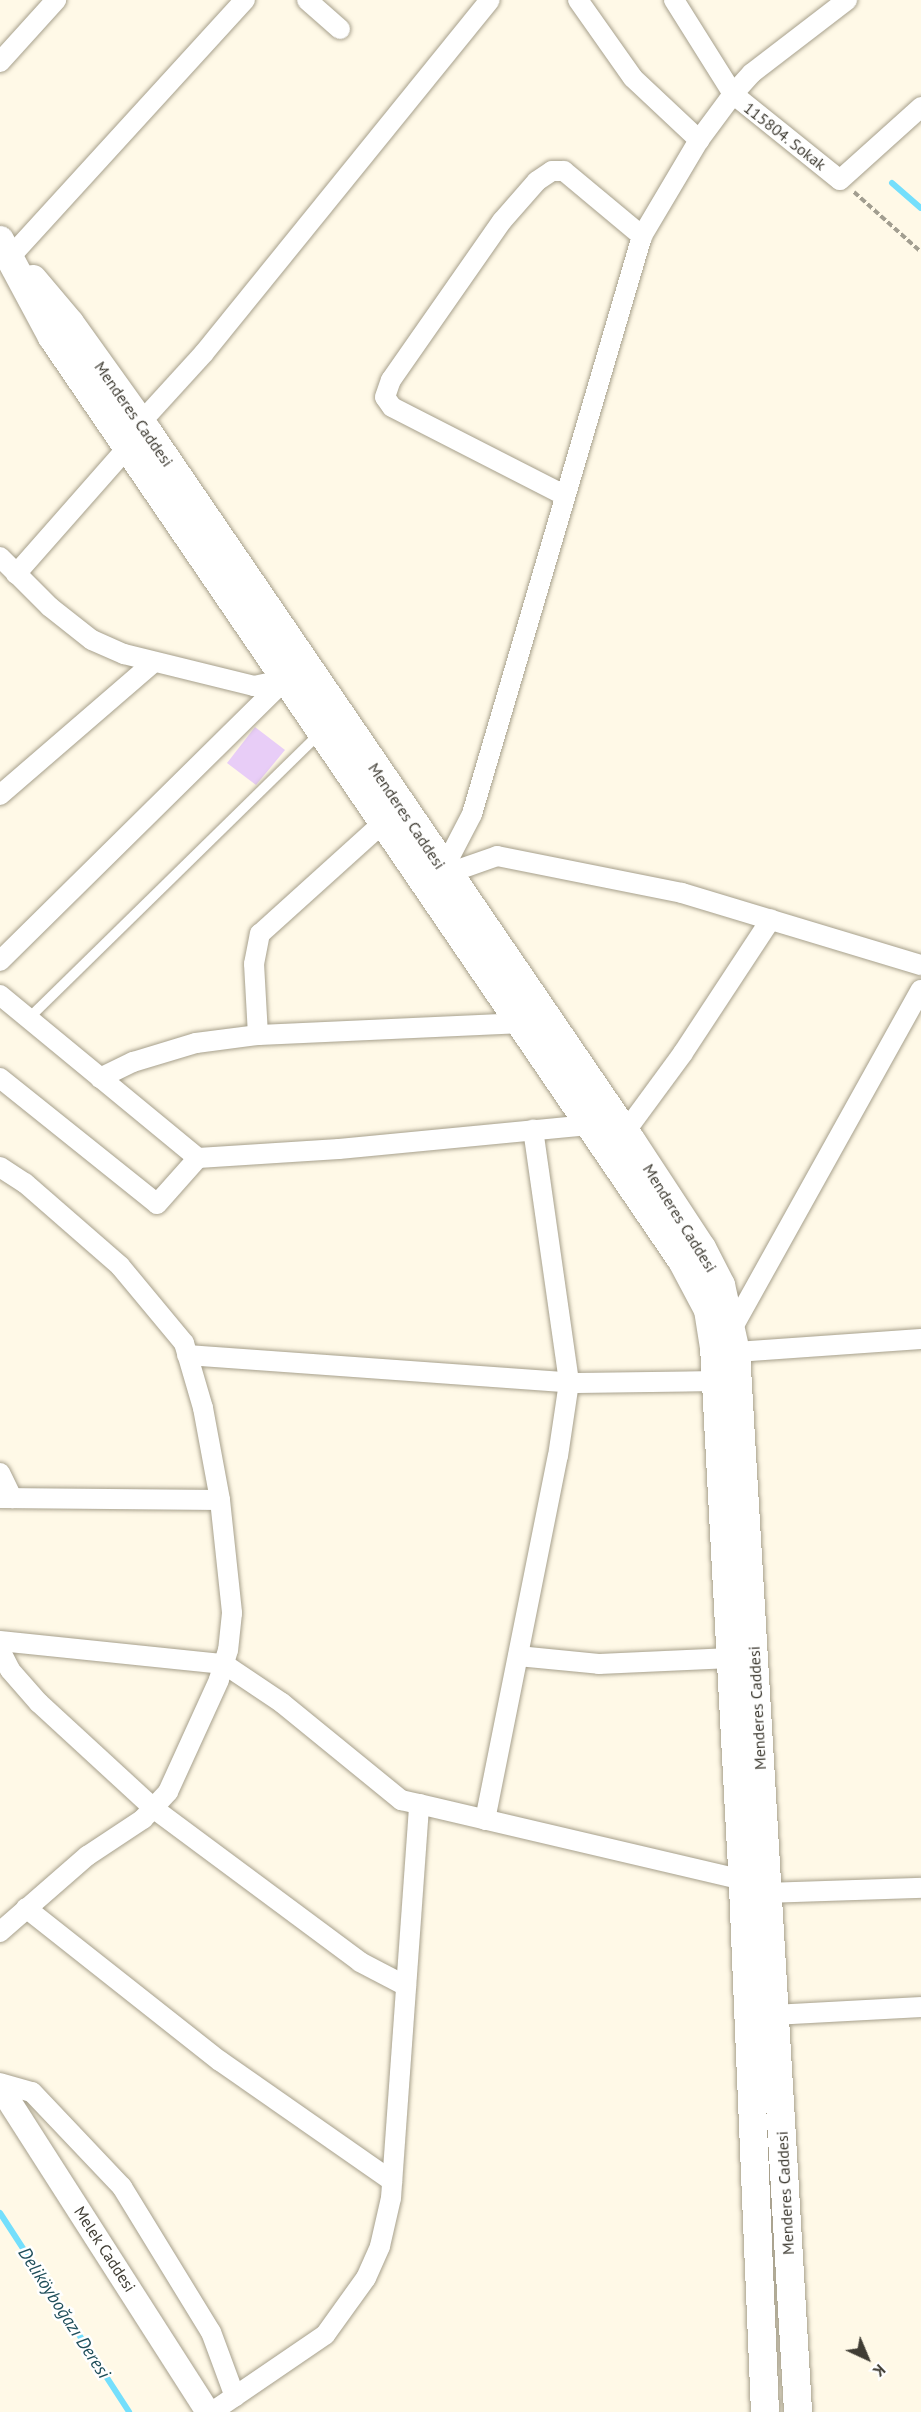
<!DOCTYPE html>
<html>
<head>
<meta charset="utf-8">
<style>
  body { margin:0 }
  #map { position:relative; width:921px; height:2412px; overflow:hidden; background:#fff9e7; font-family:"PT Sans",sans-serif }
  div>[style] { position:absolute }
  [style*='--x'] { left:calc(var(--x)*1px); top:calc(var(--y)*1px); width:calc(var(--w)*1px); rotate:calc(var(--a)*1deg) }
  .stream>* { height:6px; margin:-3px; padding:0 3px; transform-origin:3px; border-radius:3px; background:#74dffc }
  .building>* { inset:0; background:#e8cdf7 }
  .path>* { height:4px; margin-top:-2px; transform-origin:0; background:repeating-linear-gradient(90deg,#a29e90 0 6px,transparent 0 9px) }
  .roads { filter:drop-shadow(0 0 2px #a7a08c) drop-shadow(0 0 2px #a7a08c) }
  .service>* { height:10px; margin:-5px; padding:0 5px; transform-origin:5px; border-radius:5px; background:#fff }
  .minor>* { height:20px; margin:-10px; padding:0 10px; transform-origin:10px; border-radius:10px; background:#fff }
  .tertiary>* { height:24px; margin:-12px; padding:0 12px; transform-origin:12px; border-radius:12px; background:#fff }
  .secondary>* { height:28px; margin:-14px; padding:0 14px; transform-origin:14px; border-radius:14px; background:#fff }
  span { translate:-50% -50%; white-space:nowrap; text-align:center; line-height:1.15; -webkit-text-stroke:5px #fff; paint-order:stroke }
  .street-label { font-size:16px; color:#403d34 }
  .water-label { font-size:18px; color:#1f4e5a; font-style:italic }
  .north { position:absolute; left:837px; top:2328px; width:60px; height:60px; -webkit-text-stroke:4px #fff; paint-order:stroke; rotate:136deg; font-size:16px; font-weight:700; line-height:24px; text-align:center; color:#403d34 }
  .north::after { content:''; display:block; margin:auto; width:21px; height:27px; background:#403d34; clip-path:polygon(50% 0,100% 100%,50% 72%,0 100%) }
</style>
</head>
<body>
<div id="map">
  <div class="stream">
    <i style="--x:892;--y:183;--w:38;--a:41"></i>
    <i style="--x:0;--y:2213;--w:237;--a:57"></i>
  </div>
  <div class="building">
    <i style="clip-path:polygon(255px 727px,285px 750px,256px 785px,227px 763px)"></i>
  </div>
  <div class="path">
    <i style="--x:854;--y:192;--w:90;--a:41.8"></i>
  </div>
  <div class="roads">
    <div class="service">
      <i style="--x:27;--y:1020;--w:412;--a:-44.4"></i>
    </div>
    <div class="minor">
      <i style="--x:307;--y:0;--w:44;--a:41.3"></i>
      <i style="--x:578;--y:0;--w:95;--a:54.8"></i>
      <i style="--x:633;--y:78;--w:91;--a:43.2"></i>
      <i style="--x:674;--y:0;--w:111;--a:57.9"></i>
      <i style="--x:733;--y:94;--w:137;--a:38.8"></i>
      <i style="--x:840;--y:180;--w:109;--a:-42"></i>
      <i style="--x:0;--y:62;--w:84;--a:-47.9"></i>
      <i style="--x:11;--y:256;--w:347;--a:-47.6"></i>
      <i style="--x:564;--y:495;--w:193;--a:-152.9"></i>
      <i style="--x:392;--y:407;--w:12;--a:-125"></i>
      <i style="--x:385;--y:397;--w:18;--a:-71"></i>
      <i style="--x:391;--y:380;--w:194;--a:-55.1"></i>
      <i style="--x:502;--y:221;--w:53;--a:-48.8"></i>
      <i style="--x:537;--y:181;--w:18;--a:-34"></i>
      <i style="--x:552;--y:171;--w:12;--a:0"></i>
      <i style="--x:564;--y:171;--w:102;--a:39.8"></i>
      <i style="--x:0;--y:557;--w:71;--a:45"></i>
      <i style="--x:50;--y:607;--w:53;--a:38.2"></i>
      <i style="--x:92;--y:640;--w:35;--a:24"></i>
      <i style="--x:124;--y:654;--w:134;--a:13.8"></i>
      <i style="--x:254;--y:686;--w:33;--a:-12"></i>
      <i style="--x:16;--y:574;--w:169;--a:-48.6"></i>
      <i style="--x:128;--y:447;--w:28;--a:-63"></i>
      <i style="--x:141;--y:422;--w:93;--a:-47.6"></i>
      <i style="--x:204;--y:353;--w:454;--a:-51"></i>
      <i style="--x:0;--y:795;--w:202;--a:-40.8"></i>
      <i style="--x:443;--y:870;--w:63;--a:-62.6"></i>
      <i style="--x:472;--y:814;--w:602;--a:-73.61"></i>
      <i style="--x:642;--y:236;--w:112;--a:-59.3"></i>
      <i style="--x:699;--y:140;--w:57;--a:-53.5"></i>
      <i style="--x:733;--y:94;--w:28;--a:-48"></i>
      <i style="--x:752;--y:73;--w:120;--a:-37.5"></i>
      <i style="--x:446;--y:874;--w:54;--a:-19.4"></i>
      <i style="--x:497;--y:856;--w:189;--a:11.3"></i>
      <i style="--x:682;--y:893;--w:250;--a:16.8"></i>
      <i style="--x:0;--y:961;--w:402;--a:-44.6"></i>
      <i style="--x:0;--y:995;--w:256;--a:39.5"></i>
      <i style="--x:198;--y:1158;--w:141;--a:-3.7"></i>
      <i style="--x:339;--y:1149;--w:251;--a:-5.5"></i>
      <i style="--x:258;--y:1035;--w:261;--a:-2.6"></i>
      <i style="--x:0;--y:1078;--w:201;--a:38.7"></i>
      <i style="--x:157;--y:1204;--w:62;--a:-48.3"></i>
      <i style="--x:100;--y:1078;--w:37;--a:-26"></i>
      <i style="--x:133;--y:1062;--w:66;--a:-16.8"></i>
      <i style="--x:196;--y:1043;--w:63;--a:-7.4"></i>
      <i style="--x:258;--y:1035;--w:71;--a:-93.2"></i>
      <i style="--x:254;--y:964;--w:31;--a:-79"></i>
      <i style="--x:260;--y:934;--w:166;--a:-42.1"></i>
      <i style="--x:625;--y:1132;--w:98;--a:-53.7"></i>
      <i style="--x:683;--y:1053;--w:160;--a:-56.7"></i>
      <i style="--x:0;--y:1167;--w:30;--a:33"></i>
      <i style="--x:25;--y:1183;--w:126;--a:41.1"></i>
      <i style="--x:120;--y:1266;--w:100;--a:50.3"></i>
      <i style="--x:184;--y:1343;--w:68;--a:73.7"></i>
      <i style="--x:203;--y:1408;--w:94;--a:79.5"></i>
      <i style="--x:220;--y:1500;--w:114;--a:83.9"></i>
      <i style="--x:232;--y:1613;--w:37;--a:96"></i>
      <i style="--x:228;--y:1650;--w:31;--a:107"></i>
      <i style="--x:219;--y:1680;--w:123;--a:114.5"></i>
      <i style="--x:168;--y:1792;--w:37;--a:133"></i>
      <i style="--x:143;--y:1819;--w:67;--a:146.5"></i>
      <i style="--x:87;--y:1856;--w:116;--a:138.9"></i>
      <i style="--x:732;--y:1329;--w:388;--a:-60.9"></i>
      <i style="--x:736;--y:1352;--w:185;--a:-4"></i>
      <i style="--x:187;--y:1355;--w:391;--a:4.1"></i>
      <i style="--x:577;--y:1383;--w:139;--a:-0.8"></i>
      <i style="--x:0;--y:1473;--w:28;--a:64"></i>
      <i style="--x:0;--y:1498;--w:220;--a:0.5"></i>
      <i style="--x:0;--y:1641;--w:225;--a:5.9"></i>
      <i style="--x:224;--y:1664;--w:70;--a:33.9"></i>
      <i style="--x:282;--y:1703;--w:154;--a:39.2"></i>
      <i style="--x:401;--y:1800;--w:18;--a:13"></i>
      <i style="--x:419;--y:1804;--w:333;--a:13.2"></i>
      <i style="--x:743;--y:1880;--w:27;--a:28"></i>
      <i style="--x:767;--y:1893;--w:154;--a:-1.9"></i>
      <i style="--x:0;--y:1650;--w:22;--a:63"></i>
      <i style="--x:10;--y:1670;--w:44;--a:48.7"></i>
      <i style="--x:39;--y:1703;--w:155;--a:42.6"></i>
      <i style="--x:153;--y:1808;--w:258;--a:36.6"></i>
      <i style="--x:360;--y:1962;--w:52;--a:27.6"></i>
      <i style="--x:518;--y:1656;--w:81;--a:5.6"></i>
      <i style="--x:599;--y:1664;--w:132;--a:-2.6"></i>
      <i style="--x:485;--y:1820;--w:371;--a:-78.7"></i>
      <i style="--x:558;--y:1456;--w:75;--a:-81.5"></i>
      <i style="--x:569;--y:1382;--w:255;--a:-98.1"></i>
      <i style="--x:26;--y:1908;--w:247;--a:38.3"></i>
      <i style="--x:220;--y:2061;--w:210;--a:34.9"></i>
      <i style="--x:774;--y:2015;--w:147;--a:-3.1"></i>
      <i style="--x:0;--y:2083;--w:33;--a:16"></i>
      <i style="--x:32;--y:2092;--w:131;--a:46.5"></i>
      <i style="--x:122;--y:2187;--w:170;--a:58.5"></i>
      <i style="--x:211;--y:2332;--w:69;--a:69.7"></i>
      <i style="--x:212;--y:2412;--w:137;--a:-34.3"></i>
      <i style="--x:325;--y:2335;--w:70;--a:-54.3"></i>
      <i style="--x:366;--y:2278;--w:35;--a:-66"></i>
      <i style="--x:380;--y:2246;--w:49;--a:-77.1"></i>
      <i style="--x:391;--y:2198;--w:395;--a:-85.9"></i>
    </div>
    <div class="tertiary">
      <i style="--x:0;--y:2087;--w:386;--a:57.4"></i>
    </div>
    <div class="secondary">
      <i style="--x:0;--y:240;--w:110;--a:61.8"></i>
      <i style="--x:52;--y:337;--w:1118;--a:55.71"></i>
      <i style="--x:682;--y:1261;--w:55;--a:62"></i>
      <i style="--x:708;--y:1310;--w:36;--a:81"></i>
      <i style="--x:714;--y:1346;--w:542;--a:86.93"></i>
      <i style="--x:743;--y:1887;--w:525;--a:87.6"></i>
      <i style="--x:33;--y:279;--w:57;--a:49.9"></i>
      <i style="--x:70;--y:323;--w:134;--a:54.4"></i>
      <i style="--x:148;--y:432;--w:857;--a:55.7"></i>
      <i style="--x:631;--y:1140;--w:129;--a:56.7"></i>
      <i style="--x:702;--y:1248;--w:42;--a:62.8"></i>
      <i style="--x:721;--y:1285;--w:69;--a:77.4"></i>
      <i style="--x:736;--y:1352;--w:1062;--a:86.65"></i>
    </div>
  </div>
  <div class="street-label">
    <span style="left:785px;top:136px;rotate:38deg">115804. Sokak</span>
    <span style="left:134px;top:414px;rotate:55deg">Menderes Caddesi</span>
    <span style="left:407px;top:816px;rotate:56deg">Menderes Caddesi</span>
    <span style="left:680px;top:1218px;rotate:58deg">Menderes Caddesi</span>
    <span style="left:757px;top:1708px;rotate:-93deg">Menderes Caddesi</span>
    <span style="left:785px;top:2193px;rotate:-93deg">Menderes Caddesi</span>
    <span style="left:105px;top:2249px;rotate:57deg">Melek Caddesi</span>
  </div>
  <div class="water-label">
    <span style="left:64px;top:2313px;rotate:57deg">Deliköyboğazı Deresi</span>
  </div>
  <div class="north">K</div>
</div>
</body>
</html>
